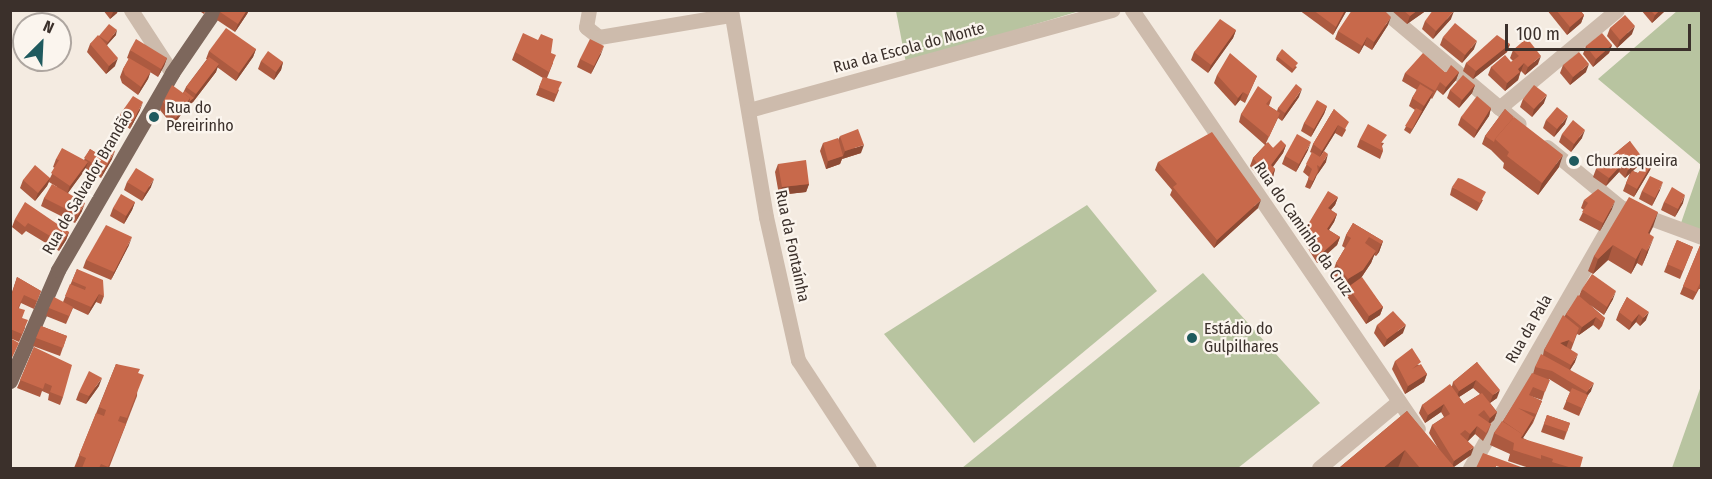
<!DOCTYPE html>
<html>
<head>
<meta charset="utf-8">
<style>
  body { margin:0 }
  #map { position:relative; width:1712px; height:479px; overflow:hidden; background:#f4ebe1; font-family:"Fira Sans Condensed",sans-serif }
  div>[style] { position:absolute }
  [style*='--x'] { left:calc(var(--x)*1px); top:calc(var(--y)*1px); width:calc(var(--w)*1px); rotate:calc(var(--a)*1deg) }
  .green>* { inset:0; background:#b8c4a0 }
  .minor>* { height:15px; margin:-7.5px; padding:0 7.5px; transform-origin:7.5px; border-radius:7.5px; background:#cdbbac }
  .major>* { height:15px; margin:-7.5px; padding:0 7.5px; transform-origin:7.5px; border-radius:7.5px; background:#7d675c }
  .wall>* { inset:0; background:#ac5a40 }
  .shaded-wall>* { inset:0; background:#8c4a34 }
  .building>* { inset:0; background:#c8694b }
  .dots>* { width:16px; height:16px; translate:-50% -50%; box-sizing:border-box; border:3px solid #fbf5ee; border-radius:50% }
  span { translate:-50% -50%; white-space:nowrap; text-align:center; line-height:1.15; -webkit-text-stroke:4.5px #fbf5ee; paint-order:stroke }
  .street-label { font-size:16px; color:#3b302b }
  .poi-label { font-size:16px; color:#3b302b }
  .left { translate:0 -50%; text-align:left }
  .frame { position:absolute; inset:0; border:12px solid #3b302b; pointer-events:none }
  .north { position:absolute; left:12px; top:12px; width:60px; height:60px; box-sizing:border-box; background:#fbf5ee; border:2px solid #aea6a0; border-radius:50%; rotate:24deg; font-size:16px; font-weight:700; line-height:24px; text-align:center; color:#3b302b }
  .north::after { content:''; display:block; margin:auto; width:21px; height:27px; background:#1f5a5e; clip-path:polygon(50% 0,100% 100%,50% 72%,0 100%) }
  .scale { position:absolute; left:1505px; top:24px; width:186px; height:27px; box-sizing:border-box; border:3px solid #3b302b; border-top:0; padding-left:8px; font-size:18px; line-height:21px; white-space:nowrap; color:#3b302b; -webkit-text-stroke:4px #fbf5ee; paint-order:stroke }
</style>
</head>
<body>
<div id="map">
  <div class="green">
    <i style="clip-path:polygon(1083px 10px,906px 63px,896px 11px)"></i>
    <i style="clip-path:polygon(1677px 11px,1701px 11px,1701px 234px,1681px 223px,1701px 165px,1598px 79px)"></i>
    <i style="clip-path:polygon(1087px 205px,1157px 291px,974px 443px,884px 334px)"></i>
    <i style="clip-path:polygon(1203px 273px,1320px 403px,1238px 468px,962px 468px)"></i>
    <i style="clip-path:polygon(1701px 386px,1701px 468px,1672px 468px)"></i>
  </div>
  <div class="minor">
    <i style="--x:131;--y:10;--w:75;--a:56.9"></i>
    <i style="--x:589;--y:10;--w:17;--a:100"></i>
    <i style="--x:586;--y:27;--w:16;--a:38"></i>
    <i style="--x:599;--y:37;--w:134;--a:-9.5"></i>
    <i style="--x:731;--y:10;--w:210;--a:80.4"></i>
    <i style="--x:766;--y:217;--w:147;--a:77.4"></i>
    <i style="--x:798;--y:360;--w:129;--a:56.7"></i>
    <i style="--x:1132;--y:10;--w:507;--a:55.68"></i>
    <i style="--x:1383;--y:10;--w:177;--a:40"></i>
    <i style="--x:1499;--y:108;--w:153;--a:-39.7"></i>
    <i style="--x:749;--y:110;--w:377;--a:-15.4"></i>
    <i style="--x:1547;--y:147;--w:94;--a:39.4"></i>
    <i style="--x:1620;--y:207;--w:87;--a:20.1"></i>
    <i style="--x:1319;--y:468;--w:104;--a:-39.9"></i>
    <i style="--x:1470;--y:468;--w:301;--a:-60.1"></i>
  </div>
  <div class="major">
    <i style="--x:10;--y:381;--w:121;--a:-66.6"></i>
    <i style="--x:58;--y:270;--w:228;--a:-59.9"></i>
    <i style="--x:172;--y:73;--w:76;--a:-55.7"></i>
  </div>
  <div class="wall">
    <i style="clip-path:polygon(103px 10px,118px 10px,117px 13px,110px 19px)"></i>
    <i style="clip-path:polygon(198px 10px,206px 10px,204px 14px)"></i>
    <i style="clip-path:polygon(221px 10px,249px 10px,247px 14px,235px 32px,217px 20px)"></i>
    <i style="clip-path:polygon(1299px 10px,1347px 10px,1333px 35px)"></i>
    <i style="clip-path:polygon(1391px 10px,1427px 10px,1407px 24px)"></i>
    <i style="clip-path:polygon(1547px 10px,1580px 10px,1584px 15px,1581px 23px,1567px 35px)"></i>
    <i style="clip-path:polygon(1641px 10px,1666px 10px,1652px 23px)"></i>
    <i style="clip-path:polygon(1451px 19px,1433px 39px,1422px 29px,1425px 21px)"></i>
    <i style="clip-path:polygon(1388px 25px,1372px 50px,1364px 45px,1359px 54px,1335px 39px,1338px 31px)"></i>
    <i style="clip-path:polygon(1610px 28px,1632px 34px,1617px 48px,1607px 36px)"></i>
    <i style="clip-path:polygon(1236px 30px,1233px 38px,1208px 73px,1191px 60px,1194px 52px)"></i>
    <i style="clip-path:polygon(116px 35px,107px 45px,115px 66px,106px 74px,87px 52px,90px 44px,99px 36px)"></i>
    <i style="clip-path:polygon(1443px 37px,1474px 49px,1462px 63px,1440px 45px)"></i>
    <i style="clip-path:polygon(1510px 44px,1507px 52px,1473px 79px,1463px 71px,1466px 63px)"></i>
    <i style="clip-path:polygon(1612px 45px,1609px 53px,1593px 67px,1583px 54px,1586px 46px)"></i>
    <i style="clip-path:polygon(256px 49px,253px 57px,236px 81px,217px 67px,216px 72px,193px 102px,187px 106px,173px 126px,160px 110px,163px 102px,183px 93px,186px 87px,207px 59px,206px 59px,209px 51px)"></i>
    <i style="clip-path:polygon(130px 50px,167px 58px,164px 66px,158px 77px,150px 72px,148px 79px,138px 95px,122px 83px,120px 77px,123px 69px,129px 59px,127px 58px)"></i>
    <i style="clip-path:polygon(1513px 50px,1538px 64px,1525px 75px,1521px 71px,1518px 80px,1505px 91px,1488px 75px,1491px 67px,1511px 62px,1513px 61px,1510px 58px)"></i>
    <i style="clip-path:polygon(515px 52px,551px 53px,553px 63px,547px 78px,559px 90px,554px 102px,536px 95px,543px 78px,512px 60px)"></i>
    <i style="clip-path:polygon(601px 54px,591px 74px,577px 67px,580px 59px)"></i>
    <i style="clip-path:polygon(1277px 56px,1297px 67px,1292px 73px,1276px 60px)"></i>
    <i style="clip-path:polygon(261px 61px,283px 62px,281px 70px,274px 80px,258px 69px)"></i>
    <i style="clip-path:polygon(1563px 65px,1586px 72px,1570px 85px,1560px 73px)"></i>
    <i style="clip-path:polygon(1459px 72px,1456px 80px,1443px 95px,1437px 90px,1432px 99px,1431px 98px,1410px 134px,1404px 130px,1415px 110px,1409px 106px,1412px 98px,1417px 90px,1402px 81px,1405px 73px)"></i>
    <i style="clip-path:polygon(1217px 75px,1257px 76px,1245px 103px,1240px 100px,1235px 106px,1214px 83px)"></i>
    <i style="clip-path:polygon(1475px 85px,1472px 93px,1459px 108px,1447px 98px,1450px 90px)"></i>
    <i style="clip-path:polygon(1272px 97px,1269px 106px,1277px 111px,1278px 108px,1299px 97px,1282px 121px,1278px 118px,1266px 143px,1273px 148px,1286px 145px,1283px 153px,1273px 167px,1275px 169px,1273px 177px,1266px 187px,1250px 166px,1253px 158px,1265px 145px,1239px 122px,1241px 114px)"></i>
    <i style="clip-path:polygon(1523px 99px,1544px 103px,1532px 117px,1520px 107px)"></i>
    <i style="clip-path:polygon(1327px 106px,1324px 114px,1311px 137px,1301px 131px,1304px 123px)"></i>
    <i style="clip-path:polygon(1491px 108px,1489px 116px,1474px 138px,1458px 125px,1461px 117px)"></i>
    <i style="clip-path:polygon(1334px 109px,1346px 130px,1342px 137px,1335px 133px,1320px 157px,1326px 162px,1317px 175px,1310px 189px,1305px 187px,1309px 177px,1303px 172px,1312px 153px,1310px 152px,1313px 144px)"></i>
    <i style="clip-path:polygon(1505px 109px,1559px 167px,1538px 195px,1503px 168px,1504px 163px,1491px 150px,1482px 144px,1485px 136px)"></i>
    <i style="clip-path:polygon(140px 110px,130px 129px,118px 121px,121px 113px)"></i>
    <i style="clip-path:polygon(1546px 120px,1565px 124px,1554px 137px,1543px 128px)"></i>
    <i style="clip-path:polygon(1562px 134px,1582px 138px,1571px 152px,1559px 142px)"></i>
    <i style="clip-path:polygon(840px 136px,861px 153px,842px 159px,840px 164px,826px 169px,820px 151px,823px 143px,838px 140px)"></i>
    <i style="clip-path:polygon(1360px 139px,1384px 143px,1382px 146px,1383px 151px,1380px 159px,1357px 147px)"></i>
    <i style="clip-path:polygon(1630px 141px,1639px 165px,1633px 171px,1638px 173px,1653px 162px,1650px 170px,1634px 197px,1623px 191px,1630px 173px,1625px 178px,1619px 172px,1606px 186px,1593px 177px,1596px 169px)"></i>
    <i style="clip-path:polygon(90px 149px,98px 154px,112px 159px,101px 178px,85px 169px,68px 193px,82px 211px,75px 223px,41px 206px,44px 198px,57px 187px,49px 182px,47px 186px,35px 201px,20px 188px,23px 180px,50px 178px,55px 168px,53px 167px,56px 159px,84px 160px)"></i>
    <i style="clip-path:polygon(1308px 150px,1296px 172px,1282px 164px,1285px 156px)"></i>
    <i style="clip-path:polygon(1158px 162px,1258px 208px,1214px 248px,1170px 195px,1172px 190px,1155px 170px)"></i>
    <i style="clip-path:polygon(778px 164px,809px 184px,806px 192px,779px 195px,775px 172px)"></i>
    <i style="clip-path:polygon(127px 182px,151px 187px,142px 201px,124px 190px)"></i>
    <i style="clip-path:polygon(1452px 187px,1483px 200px,1477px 211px,1450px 195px)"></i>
    <i style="clip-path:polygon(1660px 190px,1652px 206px,1639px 199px,1642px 191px)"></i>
    <i style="clip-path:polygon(1338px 197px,1335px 205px,1331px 210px,1337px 214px,1334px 222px,1329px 230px,1340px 237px,1337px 245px,1317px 263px,1302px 239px,1304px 231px)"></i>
    <i style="clip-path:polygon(1584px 200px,1612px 209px,1600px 231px,1579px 220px,1584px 210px,1581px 208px)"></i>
    <i style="clip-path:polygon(135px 202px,132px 210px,124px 224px,110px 216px,113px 208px)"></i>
    <i style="clip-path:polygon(1664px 202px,1683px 203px,1675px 217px,1661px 210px)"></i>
    <i style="clip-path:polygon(1658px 212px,1649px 234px,1648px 252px,1642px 266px,1637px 263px,1631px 274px,1608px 260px,1593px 274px,1588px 271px,1594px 256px)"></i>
    <i style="clip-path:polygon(15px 219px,69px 232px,66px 240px,59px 251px,26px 231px,22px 235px,12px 227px)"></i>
    <i style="clip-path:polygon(1353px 223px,1383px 241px,1379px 252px,1376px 256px,1374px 255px,1371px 263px,1361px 278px,1383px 307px,1380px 315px,1366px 324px,1346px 295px,1348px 288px,1343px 291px,1332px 275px,1336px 263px,1345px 248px,1342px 246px,1346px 235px)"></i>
    <i style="clip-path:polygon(1677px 240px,1693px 247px,1680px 279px,1664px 272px)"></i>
    <i style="clip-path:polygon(1701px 243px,1701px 289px,1699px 289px,1693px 300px,1680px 294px)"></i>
    <i style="clip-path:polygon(129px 245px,111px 280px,83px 268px,86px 260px)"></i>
    <i style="clip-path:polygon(77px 269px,104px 296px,101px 304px,96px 302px,88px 315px,73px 308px,66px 324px,46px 316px,49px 308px,63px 302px)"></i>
    <i style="clip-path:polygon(17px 277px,41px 291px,34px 309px,21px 303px,19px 308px,25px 328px,19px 342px,10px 338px,10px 298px)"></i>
    <i style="clip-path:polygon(1582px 289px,1613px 299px,1604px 315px,1590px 305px,1605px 318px,1602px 326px,1599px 330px,1593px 325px,1579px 335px,1577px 334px,1571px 350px,1575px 362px,1570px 370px,1591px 391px,1588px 395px,1579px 416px,1563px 409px,1570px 392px,1549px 379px,1542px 400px,1530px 396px,1542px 401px,1533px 423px,1523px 438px,1580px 468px,1543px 468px,1538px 467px,1537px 468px,1529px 468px,1508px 461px,1510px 454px,1490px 445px,1494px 433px,1503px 421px,1533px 374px,1535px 367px,1543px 355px,1544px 350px,1566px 314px,1579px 296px)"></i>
    <i style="clip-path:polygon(1627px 297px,1646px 320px,1640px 326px,1636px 322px,1629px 330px,1616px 320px,1619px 312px)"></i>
    <i style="clip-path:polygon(1377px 325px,1403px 333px,1384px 347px,1374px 333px)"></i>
    <i style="clip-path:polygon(41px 326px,67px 336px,60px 356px,33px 346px)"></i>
    <i style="clip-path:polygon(34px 347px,63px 397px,60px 405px,48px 400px,49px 394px,42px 391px,40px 397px,17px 388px)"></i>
    <i style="clip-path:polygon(1395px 361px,1420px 365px,1427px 374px,1424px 382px,1405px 394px,1392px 369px)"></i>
    <i style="clip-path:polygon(evenodd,1477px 362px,1497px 398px,1490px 403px,1497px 412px,1494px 420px,1490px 424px,1491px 424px,1488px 432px,1483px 441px,1475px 434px,1468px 441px,1471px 455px,1454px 467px,1455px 468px,1339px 468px,1407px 411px,1439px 450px,1429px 433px,1432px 425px,1444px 417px,1441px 412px,1425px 423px,1419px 413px,1422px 405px,1452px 386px,1453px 382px,1477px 362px,1473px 388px,1480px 394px,1464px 404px,1459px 397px,1473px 388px)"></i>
    <i style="clip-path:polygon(116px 364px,138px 373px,137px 396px,109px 468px,74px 468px)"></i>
    <i style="clip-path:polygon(99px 386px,86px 404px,76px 400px,79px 392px)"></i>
    <i style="clip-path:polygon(1547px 415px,1570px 423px,1564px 440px,1541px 432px)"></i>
  </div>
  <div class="shaded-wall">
    <i style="clip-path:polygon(114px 10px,118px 10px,117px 13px,110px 19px)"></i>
    <i style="clip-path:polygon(247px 10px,249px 10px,247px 14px,235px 32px,238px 24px)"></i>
    <i style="clip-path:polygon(1345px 10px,1347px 10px,1333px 35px,1336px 27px)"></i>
    <i style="clip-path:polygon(1418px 10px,1427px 10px,1407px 24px,1410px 16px)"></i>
    <i style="clip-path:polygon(1660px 10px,1666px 10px,1652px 23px,1655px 15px)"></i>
    <i style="clip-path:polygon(1454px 11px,1451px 19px,1433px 39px,1436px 31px)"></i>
    <i style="clip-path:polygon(1584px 15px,1581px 23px,1567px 35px,1570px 27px)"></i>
    <i style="clip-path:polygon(1391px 17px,1388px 25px,1372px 50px,1374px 42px)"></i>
    <i style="clip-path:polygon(1635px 26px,1632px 34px,1617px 48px,1620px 40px)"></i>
    <i style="clip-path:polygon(117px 30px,116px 35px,106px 46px,108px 42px)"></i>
    <i style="clip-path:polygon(1236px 30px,1233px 38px,1208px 73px,1211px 65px)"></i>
    <i style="clip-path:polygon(1367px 37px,1364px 45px,1359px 54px,1362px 46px)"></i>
    <i style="clip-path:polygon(1477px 41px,1474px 49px,1462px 63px,1465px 55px)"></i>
    <i style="clip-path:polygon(1510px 44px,1507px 52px,1473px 79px,1476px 71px)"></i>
    <i style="clip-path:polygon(1612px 45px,1609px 53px,1593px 67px,1596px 59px)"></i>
    <i style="clip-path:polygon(604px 46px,601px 54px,591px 74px,594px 66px)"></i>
    <i style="clip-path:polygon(256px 49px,253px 57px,236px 81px,239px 73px)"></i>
    <i style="clip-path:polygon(1541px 56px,1538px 64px,1525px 75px,1528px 67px)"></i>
    <i style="clip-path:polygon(118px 58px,115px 66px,106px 74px,109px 66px)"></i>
    <i style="clip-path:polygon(167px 58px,164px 66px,158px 77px,161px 69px)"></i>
    <i style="clip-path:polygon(283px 62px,281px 70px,274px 80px,276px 72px)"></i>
    <i style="clip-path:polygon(1524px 63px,1521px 71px,1515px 77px,1518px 69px)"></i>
    <i style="clip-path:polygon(219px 64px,216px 72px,193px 102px,187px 106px,173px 126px,176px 118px,190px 98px,194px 98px,196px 94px)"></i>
    <i style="clip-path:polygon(1589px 64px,1586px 72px,1570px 85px,1573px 77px)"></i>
    <i style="clip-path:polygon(151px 71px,148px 79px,138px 95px,141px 87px)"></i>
    <i style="clip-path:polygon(1459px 72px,1456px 80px,1443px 95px,1446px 87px)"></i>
    <i style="clip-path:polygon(1520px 72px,1518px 80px,1505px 91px,1507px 83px)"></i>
    <i style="clip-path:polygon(1475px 85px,1472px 93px,1459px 108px,1462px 100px)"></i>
    <i style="clip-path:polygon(1302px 89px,1299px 97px,1282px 121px,1285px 113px)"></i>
    <i style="clip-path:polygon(1243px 92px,1240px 100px,1235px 106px,1238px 98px)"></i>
    <i style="clip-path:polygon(1433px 92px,1430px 100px,1410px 134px,1424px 106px)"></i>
    <i style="clip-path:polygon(1547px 95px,1544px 103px,1532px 117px,1534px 109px)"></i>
    <i style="clip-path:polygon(143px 102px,140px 110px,130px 129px,133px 121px)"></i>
    <i style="clip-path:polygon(1327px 106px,1324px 114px,1311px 137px,1314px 129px)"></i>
    <i style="clip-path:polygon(1491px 108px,1489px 116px,1474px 138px,1477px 130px)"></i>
    <i style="clip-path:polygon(1568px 116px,1565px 124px,1554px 137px,1557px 129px)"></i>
    <i style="clip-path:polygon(1338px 125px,1335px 133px,1319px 159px,1322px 151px)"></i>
    <i style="clip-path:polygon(1585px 130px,1582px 138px,1571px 152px,1574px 144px)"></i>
    <i style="clip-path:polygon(1311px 142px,1308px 150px,1296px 172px,1299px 164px)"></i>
    <i style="clip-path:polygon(864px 145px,861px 153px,842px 159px,845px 151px)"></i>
    <i style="clip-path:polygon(1286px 145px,1283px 153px,1268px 173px,1271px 165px)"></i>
    <i style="clip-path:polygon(115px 151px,112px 159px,101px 178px,104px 170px)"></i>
    <i style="clip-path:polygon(1328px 154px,1326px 162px,1317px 175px,1320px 167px)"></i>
    <i style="clip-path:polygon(1563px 155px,1559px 167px,1538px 195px,1542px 183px)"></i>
    <i style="clip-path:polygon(843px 156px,840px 164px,826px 169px,828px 161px)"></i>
    <i style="clip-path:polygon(1642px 157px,1639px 165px,1625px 178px,1628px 170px)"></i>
    <i style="clip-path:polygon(88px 162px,85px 170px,67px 194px,70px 186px)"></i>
    <i style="clip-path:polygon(1653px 162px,1650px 170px,1634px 197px,1637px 189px)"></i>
    <i style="clip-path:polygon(1622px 164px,1619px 172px,1606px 186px,1609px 178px)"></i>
    <i style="clip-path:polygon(1275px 169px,1273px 177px,1266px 187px,1269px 179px)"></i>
    <i style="clip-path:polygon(1318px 171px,1315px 179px,1310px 189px,1313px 181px)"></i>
    <i style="clip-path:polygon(50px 178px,47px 186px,35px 201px,38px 193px)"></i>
    <i style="clip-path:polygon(154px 179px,151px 187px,142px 201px,145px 193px)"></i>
    <i style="clip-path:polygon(1663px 182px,1660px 190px,1652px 206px,1655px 198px)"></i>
    <i style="clip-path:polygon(809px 184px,806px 192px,779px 195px,782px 187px)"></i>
    <i style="clip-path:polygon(1685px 195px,1683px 203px,1675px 217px,1678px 209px)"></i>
    <i style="clip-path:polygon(1338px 197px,1335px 205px,1325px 216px,1328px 208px)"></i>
    <i style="clip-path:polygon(1261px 200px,1258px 208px,1214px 248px,1217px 240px)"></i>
    <i style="clip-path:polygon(1615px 201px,1612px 209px,1600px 231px,1603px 223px)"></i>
    <i style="clip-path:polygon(135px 202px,132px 210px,124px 224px,126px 216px)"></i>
    <i style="clip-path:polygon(85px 203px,82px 211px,75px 223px,78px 215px)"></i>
    <i style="clip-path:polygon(1658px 212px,1653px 227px,1642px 249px,1648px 233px)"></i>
    <i style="clip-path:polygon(1337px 214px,1334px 222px,1324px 237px,1327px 229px)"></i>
    <i style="clip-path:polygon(69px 232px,66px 240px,59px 251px,62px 243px)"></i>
    <i style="clip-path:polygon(132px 237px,129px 245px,111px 280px,114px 272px)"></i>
    <i style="clip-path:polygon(1340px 237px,1337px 245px,1317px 263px,1320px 255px)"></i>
    <i style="clip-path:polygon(1654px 237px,1648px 252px,1642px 266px,1647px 251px)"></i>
    <i style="clip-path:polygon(1383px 241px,1379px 252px,1376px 256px,1381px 244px)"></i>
    <i style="clip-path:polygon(1613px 245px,1608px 260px,1593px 274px,1598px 259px)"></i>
    <i style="clip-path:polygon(1642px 248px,1637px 263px,1631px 274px,1636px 259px)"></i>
    <i style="clip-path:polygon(1376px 251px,1371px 263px,1359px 281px,1343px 291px,1348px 279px)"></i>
    <i style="clip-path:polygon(1616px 291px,1613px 299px,1604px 315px,1607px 307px)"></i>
    <i style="clip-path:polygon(99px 294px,96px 302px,88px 315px,91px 307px)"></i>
    <i style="clip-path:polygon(1383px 307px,1380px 315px,1366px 324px,1369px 316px)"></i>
    <i style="clip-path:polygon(1649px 312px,1646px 320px,1640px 326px,1643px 318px)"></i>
    <i style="clip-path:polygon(1639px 314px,1636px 322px,1629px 330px,1632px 322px)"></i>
    <i style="clip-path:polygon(1596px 317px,1593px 325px,1579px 335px,1582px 327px)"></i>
    <i style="clip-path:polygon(1406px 325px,1403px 333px,1384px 347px,1387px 339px)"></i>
    <i style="clip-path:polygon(1569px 340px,1566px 348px,1560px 343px)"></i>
    <i style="clip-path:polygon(1578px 354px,1575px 362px,1568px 373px,1571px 365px)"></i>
    <i style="clip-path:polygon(1427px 374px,1424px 382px,1405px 394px,1408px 386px)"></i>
    <i style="clip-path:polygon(102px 378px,99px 386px,86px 404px,89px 396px)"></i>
    <i style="clip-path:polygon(1476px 380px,1473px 388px,1456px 399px,1459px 391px)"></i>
    <i style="clip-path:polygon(1594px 383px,1591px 391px,1584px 400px,1587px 392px)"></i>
    <i style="clip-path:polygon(1500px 390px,1497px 398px,1490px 403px,1493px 395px)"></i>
    <i style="clip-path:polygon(1444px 404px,1441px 412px,1425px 423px,1428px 415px)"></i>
    <i style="clip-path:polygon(1497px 412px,1494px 420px,1487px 426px,1490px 418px)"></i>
    <i style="clip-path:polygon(1534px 417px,1531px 425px,1518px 446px,1521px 438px)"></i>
    <i style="clip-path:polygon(1477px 426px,1475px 434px,1467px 442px,1470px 434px)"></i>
    <i style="clip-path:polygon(1474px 447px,1471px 455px,1452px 468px,1454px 461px)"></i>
    <i style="clip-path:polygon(1405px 450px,1398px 468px,1383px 468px)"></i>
  </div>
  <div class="building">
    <i style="clip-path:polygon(221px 10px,247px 10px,238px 24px,220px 12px)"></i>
    <i style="clip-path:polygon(1313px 10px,1345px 10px,1336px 27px)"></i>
    <i style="clip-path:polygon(1352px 10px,1384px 10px,1391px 17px,1374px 42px,1367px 37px,1362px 46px,1338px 31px)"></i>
    <i style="clip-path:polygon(1403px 10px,1418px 10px,1410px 16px)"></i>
    <i style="clip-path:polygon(1433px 10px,1454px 11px,1436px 31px,1425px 21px)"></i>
    <i style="clip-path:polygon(1556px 10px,1580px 10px,1584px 15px,1570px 27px)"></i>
    <i style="clip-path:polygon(1650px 10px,1660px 10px,1655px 15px)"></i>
    <i style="clip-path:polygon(1625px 15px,1635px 26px,1620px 40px,1610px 28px)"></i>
    <i style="clip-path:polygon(1220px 19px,1236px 30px,1211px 65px,1194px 52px)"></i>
    <i style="clip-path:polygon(1455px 23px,1477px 41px,1465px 55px,1443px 37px)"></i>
    <i style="clip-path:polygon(109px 24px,117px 30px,108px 42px,99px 36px)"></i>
    <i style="clip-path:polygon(226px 28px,256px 49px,239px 73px,209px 51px)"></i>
    <i style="clip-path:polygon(523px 33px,538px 40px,541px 34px,553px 39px,551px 53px,556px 55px,549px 72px,515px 52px)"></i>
    <i style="clip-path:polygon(1602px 33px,1612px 45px,1596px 59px,1586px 46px)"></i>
    <i style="clip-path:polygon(98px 35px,118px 58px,109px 66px,90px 44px)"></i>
    <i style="clip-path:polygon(1497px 35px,1510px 44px,1476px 71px,1466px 63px)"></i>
    <i style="clip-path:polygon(1527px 38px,1541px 56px,1528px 67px,1524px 63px,1518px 69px,1520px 72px,1507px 83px,1491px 67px,1505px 55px,1511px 62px,1519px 56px,1513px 50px)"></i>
    <i style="clip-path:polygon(136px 39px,167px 58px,161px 69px,130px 50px)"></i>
    <i style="clip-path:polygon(590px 39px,604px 46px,594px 66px,580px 59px)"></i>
    <i style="clip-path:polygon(1282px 49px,1298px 63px,1293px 69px,1277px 56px)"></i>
    <i style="clip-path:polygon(268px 51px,283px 62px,276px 72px,261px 61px)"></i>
    <i style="clip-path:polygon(1579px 52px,1589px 64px,1573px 77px,1563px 65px)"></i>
    <i style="clip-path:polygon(1230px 53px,1257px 76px,1248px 95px,1243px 92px,1238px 98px,1217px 75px)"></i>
    <i style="clip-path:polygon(1423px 53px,1446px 73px,1451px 65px,1459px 72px,1446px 87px,1440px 82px,1435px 91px,1405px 73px)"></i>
    <i style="clip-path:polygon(209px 57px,219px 64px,196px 94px,186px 87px)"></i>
    <i style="clip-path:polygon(129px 58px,151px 71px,141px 87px,125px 75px,123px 69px)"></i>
    <i style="clip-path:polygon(1463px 75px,1475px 85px,1462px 100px,1450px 90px)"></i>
    <i style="clip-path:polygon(543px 77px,562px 82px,556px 94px,539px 87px)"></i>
    <i style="clip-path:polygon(1296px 84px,1302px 89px,1285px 113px,1278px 108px)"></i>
    <i style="clip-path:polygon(1420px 84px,1433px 92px,1424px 106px,1412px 98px)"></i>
    <i style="clip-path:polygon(172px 85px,190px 98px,176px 118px,163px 102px)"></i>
    <i style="clip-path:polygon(1534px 85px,1547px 95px,1534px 109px,1523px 99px)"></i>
    <i style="clip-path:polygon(1258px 86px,1272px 97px,1266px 104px,1280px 113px,1269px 137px,1241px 114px)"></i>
    <i style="clip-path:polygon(185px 91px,194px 98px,189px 102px,190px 98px,183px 93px)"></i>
    <i style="clip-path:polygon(133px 96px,143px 102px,133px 121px,121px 113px)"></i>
    <i style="clip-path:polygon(1477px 96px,1491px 108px,1477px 130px,1461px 117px)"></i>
    <i style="clip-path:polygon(1317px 100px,1327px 106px,1314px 129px,1304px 123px)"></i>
    <i style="clip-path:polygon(1557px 107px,1568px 116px,1557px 129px,1546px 120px)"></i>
    <i style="clip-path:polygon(1416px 108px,1422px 111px,1412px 129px,1405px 126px)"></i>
    <i style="clip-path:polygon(1334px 109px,1349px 122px,1345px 129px,1338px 125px,1322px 151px,1313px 144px)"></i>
    <i style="clip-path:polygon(1505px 109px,1514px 117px,1495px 139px,1494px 142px,1485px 136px)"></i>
    <i style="clip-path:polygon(1514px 117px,1563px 155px,1542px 183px,1507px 156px,1509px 152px,1495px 139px)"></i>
    <i style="clip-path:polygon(1573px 120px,1585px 130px,1574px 144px,1562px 134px)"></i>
    <i style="clip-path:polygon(1368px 124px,1387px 135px,1381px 143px,1383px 151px,1360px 139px)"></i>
    <i style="clip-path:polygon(858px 129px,864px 145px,845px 151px,840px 136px)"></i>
    <i style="clip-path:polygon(1212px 132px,1261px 200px,1217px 240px,1173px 187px,1177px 184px,1158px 162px)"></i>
    <i style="clip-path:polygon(1297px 134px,1311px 142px,1299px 164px,1285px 156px)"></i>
    <i style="clip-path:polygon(838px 138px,843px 156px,828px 161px,823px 143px)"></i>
    <i style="clip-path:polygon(1281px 140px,1286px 145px,1271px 165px,1275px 169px,1269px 179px,1253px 158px,1268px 142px,1273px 148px)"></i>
    <i style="clip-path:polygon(1630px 141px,1642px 157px,1628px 170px,1622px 164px,1609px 178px,1596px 169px)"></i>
    <i style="clip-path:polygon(104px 145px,115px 151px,104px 170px,84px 158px,90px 149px,98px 154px)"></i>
    <i style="clip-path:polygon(62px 148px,88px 162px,70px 186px,51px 173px,59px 160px,56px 159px)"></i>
    <i style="clip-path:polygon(1324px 151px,1328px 154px,1320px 167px,1317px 165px,1318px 171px,1313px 181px,1308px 179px,1312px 169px,1306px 164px,1312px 152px,1320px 157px)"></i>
    <i style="clip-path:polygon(1649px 159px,1653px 162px,1637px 189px,1626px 183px,1632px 171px,1638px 173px)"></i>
    <i style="clip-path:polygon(806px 160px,809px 184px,782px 187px,778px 164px)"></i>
    <i style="clip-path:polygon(35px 165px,50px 178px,38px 193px,23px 180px)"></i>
    <i style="clip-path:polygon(136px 168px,154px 179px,145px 193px,127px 182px)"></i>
    <i style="clip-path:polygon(1650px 176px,1663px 182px,1655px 198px,1642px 191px)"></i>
    <i style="clip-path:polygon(1458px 178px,1462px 179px,1486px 192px,1480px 203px,1452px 187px)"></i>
    <i style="clip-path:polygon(52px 184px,85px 203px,78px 215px,44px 198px)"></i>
    <i style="clip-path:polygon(1672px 187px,1685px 195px,1678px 209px,1664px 202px)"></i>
    <i style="clip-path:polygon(1598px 189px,1615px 201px,1603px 223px,1582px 212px,1588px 203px,1584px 200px)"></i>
    <i style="clip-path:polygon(1328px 191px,1338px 197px,1328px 208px,1337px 214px,1327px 229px,1340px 237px,1320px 255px,1304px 231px)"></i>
    <i style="clip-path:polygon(121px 194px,135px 202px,126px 216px,113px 208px)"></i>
    <i style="clip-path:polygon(1629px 197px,1658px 212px,1648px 233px,1654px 237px,1647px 251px,1642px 248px,1636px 259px,1613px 245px,1598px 259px,1594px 256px)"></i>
    <i style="clip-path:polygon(25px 202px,69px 232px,62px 243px,28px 223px,25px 227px,15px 219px)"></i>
    <i style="clip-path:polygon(1353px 223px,1383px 241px,1381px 244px,1369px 237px,1365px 243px,1376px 251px,1363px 270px,1348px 279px,1336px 263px,1351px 238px,1346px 235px)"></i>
    <i style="clip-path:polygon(106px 225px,132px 237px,114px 272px,86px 260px)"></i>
    <i style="clip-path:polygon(1677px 240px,1693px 247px,1683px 271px,1667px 264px)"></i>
    <i style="clip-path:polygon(1701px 243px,1701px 281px,1696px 292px,1683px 286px)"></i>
    <i style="clip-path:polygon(77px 269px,103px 280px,104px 296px,99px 294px,91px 307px,65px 296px,70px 284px,85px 290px,86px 287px,72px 281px)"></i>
    <i style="clip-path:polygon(1592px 274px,1616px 291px,1607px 307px,1582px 289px)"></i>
    <i style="clip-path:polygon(17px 277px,41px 291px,37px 301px,24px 295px,18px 308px,25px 310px,22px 318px,28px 320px,22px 334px,10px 329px,10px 300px)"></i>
    <i style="clip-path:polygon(1362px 277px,1383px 307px,1369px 316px,1348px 287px)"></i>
    <i style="clip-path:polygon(1578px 295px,1605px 318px,1602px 322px,1596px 317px,1582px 327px,1566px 314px)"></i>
    <i style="clip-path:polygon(54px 297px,73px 307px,69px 316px,49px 308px)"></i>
    <i style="clip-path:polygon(1627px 297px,1649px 312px,1643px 318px,1639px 314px,1632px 322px,1619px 312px)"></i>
    <i style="clip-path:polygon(1393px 311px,1406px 325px,1387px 339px,1377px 325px)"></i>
    <i style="clip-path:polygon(1563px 315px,1579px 328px,1573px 343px,1569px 340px,1560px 343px,1578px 354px,1571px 365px,1544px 350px)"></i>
    <i style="clip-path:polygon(41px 326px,67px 336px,63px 348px,36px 338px)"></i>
    <i style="clip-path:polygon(10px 338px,19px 343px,10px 362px)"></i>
    <i style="clip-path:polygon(34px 347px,72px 365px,63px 397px,50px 392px,52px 386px,45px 383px,43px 389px,20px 380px)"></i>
    <i style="clip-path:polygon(1412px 348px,1421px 362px,1412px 369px,1421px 364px,1427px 374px,1408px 386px,1395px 361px)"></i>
    <i style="clip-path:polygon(1541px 354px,1594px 383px,1587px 392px,1552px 371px,1535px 367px)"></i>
    <i style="clip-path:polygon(1477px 362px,1500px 390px,1493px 395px,1476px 380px,1459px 391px,1453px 382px)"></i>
    <i style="clip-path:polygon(116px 364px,140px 369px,138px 373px,144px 375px,127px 418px,120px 416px,118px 421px,126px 424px,108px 467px,101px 464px,99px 468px,82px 468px,86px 458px,79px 455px,96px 413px,104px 416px,106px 410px,99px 407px)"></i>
    <i style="clip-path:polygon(89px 371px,102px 378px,89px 396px,79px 392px)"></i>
    <i style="clip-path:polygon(1532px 373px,1550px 380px,1545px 392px,1533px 387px,1529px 395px,1542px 401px,1536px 414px,1518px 408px,1534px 417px,1521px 438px,1522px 434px,1503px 421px)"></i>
    <i style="clip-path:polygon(1450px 384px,1464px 404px,1482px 393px,1497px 412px,1490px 418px,1484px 410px,1478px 415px,1491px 424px,1486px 433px,1477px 426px,1470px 434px,1465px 430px,1460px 434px,1474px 447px,1454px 461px,1432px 425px,1450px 414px,1444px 404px,1428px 415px,1422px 405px)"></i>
    <i style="clip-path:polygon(1572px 388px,1588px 395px,1582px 408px,1566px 401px)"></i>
    <i style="clip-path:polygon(1407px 411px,1455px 468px,1420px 468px,1405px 450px,1383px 468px,1339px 468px)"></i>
    <i style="clip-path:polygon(1547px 415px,1570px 423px,1567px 432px,1544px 424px)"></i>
    <i style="clip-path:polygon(1502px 421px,1522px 434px,1521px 438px,1583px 457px,1580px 468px,1572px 468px,1552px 462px,1553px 459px,1541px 455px,1541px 459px,1513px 450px,1514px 443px,1494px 433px)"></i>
    <i style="clip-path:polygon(1483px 453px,1521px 467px,1521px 468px,1503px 468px,1496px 466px,1496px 468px,1476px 468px)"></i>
  </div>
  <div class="dots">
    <i style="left:154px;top:117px;background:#1f5a5e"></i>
    <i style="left:1574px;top:161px;background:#1f5a5e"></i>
    <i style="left:1192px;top:338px;background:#1f5a5e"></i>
  </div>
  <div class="street-label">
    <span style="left:909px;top:48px;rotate:-15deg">Rua da Escola do Monte</span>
    <span style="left:88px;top:182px;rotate:-60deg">Rua de Salvador Brandão</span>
    <span style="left:1303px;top:229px;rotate:55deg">Rua do Caminho da Cruz</span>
    <span style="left:792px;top:246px;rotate:78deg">Rua da Fontaínha</span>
    <span style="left:1529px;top:329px;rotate:-60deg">Rua da Pala</span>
  </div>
  <div class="poi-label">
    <span class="left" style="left:166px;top:117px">Rua do<br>Pereirinho</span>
    <span class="left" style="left:1586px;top:161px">Churrasqueira</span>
    <span class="left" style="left:1204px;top:338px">Estádio do<br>Gulpilhares</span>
  </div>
  <div class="frame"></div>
  <div class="north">N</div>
  <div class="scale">100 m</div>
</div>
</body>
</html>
